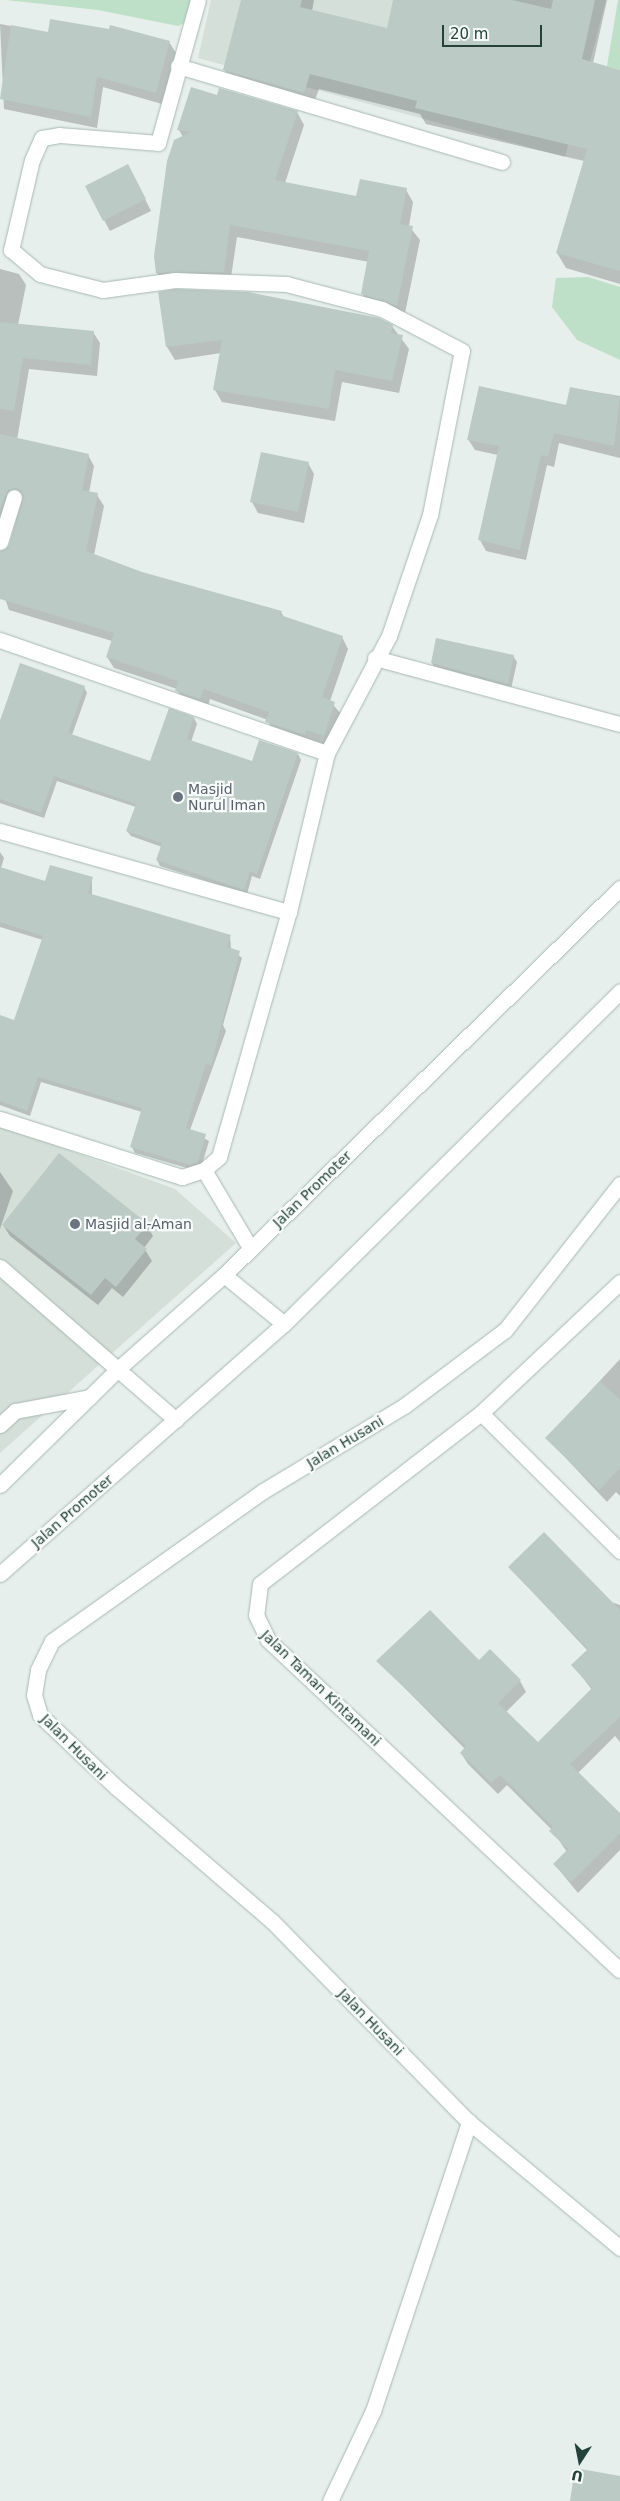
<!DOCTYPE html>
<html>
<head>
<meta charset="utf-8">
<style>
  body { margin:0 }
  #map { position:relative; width:620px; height:2501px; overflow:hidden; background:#e6efeb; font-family:"DejaVu Sans",sans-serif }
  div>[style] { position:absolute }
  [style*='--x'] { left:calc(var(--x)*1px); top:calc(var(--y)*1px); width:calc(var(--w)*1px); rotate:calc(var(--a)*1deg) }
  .built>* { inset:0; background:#d4dfda }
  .green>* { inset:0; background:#bfe0c8 }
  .shadow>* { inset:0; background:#0003 }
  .building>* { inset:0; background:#bbcac4 }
  .roads { filter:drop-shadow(0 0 1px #a8b8b2) drop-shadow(0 0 1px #a8b8b2) }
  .minor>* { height:15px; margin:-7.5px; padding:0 7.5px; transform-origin:7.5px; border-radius:7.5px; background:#fff }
  .dots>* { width:14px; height:14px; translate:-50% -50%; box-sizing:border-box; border:2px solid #f7fbf9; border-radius:50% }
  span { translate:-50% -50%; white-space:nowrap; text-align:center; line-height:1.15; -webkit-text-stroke:4.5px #f7fbf9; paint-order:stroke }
  .worship-label { font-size:14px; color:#5b616d }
  .left { translate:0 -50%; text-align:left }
  .street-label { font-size:14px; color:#24423a }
  .north { position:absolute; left:555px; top:2436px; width:50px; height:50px; -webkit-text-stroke:4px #f7fbf9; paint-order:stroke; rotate:191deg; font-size:14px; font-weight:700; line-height:20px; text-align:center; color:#24423a }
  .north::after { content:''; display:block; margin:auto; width:18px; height:22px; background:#24423a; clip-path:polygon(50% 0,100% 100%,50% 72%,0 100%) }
  .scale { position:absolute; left:442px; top:25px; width:100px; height:22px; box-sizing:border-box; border:2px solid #24423a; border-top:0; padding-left:6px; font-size:15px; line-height:18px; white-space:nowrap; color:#24423a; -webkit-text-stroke:4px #f7fbf9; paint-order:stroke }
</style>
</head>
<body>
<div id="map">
  <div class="built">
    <i style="clip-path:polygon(211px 0,606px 0,565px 157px,198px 58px)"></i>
    <i style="clip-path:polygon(0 1125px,175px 1189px,236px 1243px,0 1453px)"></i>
  </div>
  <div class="green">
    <i style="clip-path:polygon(6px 0,192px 0,184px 23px,178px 26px,98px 10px)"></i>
    <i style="clip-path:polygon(618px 0,620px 0,620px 70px,607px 66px)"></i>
    <i style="clip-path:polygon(588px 277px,620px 287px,620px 360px,577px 340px,552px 307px,556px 278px)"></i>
  </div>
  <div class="shadow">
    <i style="clip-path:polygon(242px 0,314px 0,312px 11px,388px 30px,395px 0,607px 0,593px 63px,620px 71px,620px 284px,566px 268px,557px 253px,584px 161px,426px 124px,420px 114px,319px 89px,312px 108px,234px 85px,224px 69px)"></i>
    <i style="clip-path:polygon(0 24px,49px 33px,169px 42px,176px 53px,162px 104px,103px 87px,97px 128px,4px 109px)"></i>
    <i style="clip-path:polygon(218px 96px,297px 112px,304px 125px,285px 183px,357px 198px,406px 190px,413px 202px,409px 226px,420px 240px,404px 318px,369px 306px,362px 293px,369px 262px,237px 237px,230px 284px,164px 285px,157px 273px,183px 137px,179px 130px)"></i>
    <i style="clip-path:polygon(136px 181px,151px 211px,110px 231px,104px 220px)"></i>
    <i style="clip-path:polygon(0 269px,19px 274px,26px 285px,18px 325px,93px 332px,100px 343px,97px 376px,29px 369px,17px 440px,88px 455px,94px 466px,89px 493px,97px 495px,104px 506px,94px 555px,141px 574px,281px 612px,284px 617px,342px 637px,348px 649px,330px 701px,341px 714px,330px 746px,273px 733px,268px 720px,210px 699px,207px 710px,183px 702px,177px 689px,114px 668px,107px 657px,112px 641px,9px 610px,0 584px,0 551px,10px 546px,24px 501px,14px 501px,0 542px)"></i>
    <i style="clip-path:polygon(160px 293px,392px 326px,409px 349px,399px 393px,342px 382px,335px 421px,222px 402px,215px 390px,221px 353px,175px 360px,167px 347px)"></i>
    <i style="clip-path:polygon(571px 388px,620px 396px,620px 458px,559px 443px,554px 467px,547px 465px,526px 560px,486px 551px,480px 540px,498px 455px,475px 450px,468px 439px,567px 406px)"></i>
    <i style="clip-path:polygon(308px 463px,314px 474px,304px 523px,258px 513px,252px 502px)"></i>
    <i style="clip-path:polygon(513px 656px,517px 662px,511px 689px,435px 669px,432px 663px)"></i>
    <i style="clip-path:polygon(21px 665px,84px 687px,87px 693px,72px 735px,151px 762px,194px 718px,197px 724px,191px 742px,253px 763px,298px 754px,301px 760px,260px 879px,252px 876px,247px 894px,160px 866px,157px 860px,162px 847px,131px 836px,127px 831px,136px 807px,57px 781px,44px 818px,0 803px,0 721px)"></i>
    <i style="clip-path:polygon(0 852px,4px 858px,1px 868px,46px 882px,92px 878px,92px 896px,230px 936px,231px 949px,242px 958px,223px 1025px,226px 1031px,190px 1130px,209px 1141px,201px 1168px,194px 1170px,135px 1153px,132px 1147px,142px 1112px,41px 1082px,30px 1116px,0 1105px,0 1016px,15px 1021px,43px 940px,0 927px)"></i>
    <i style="clip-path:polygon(0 1172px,13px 1191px,0 1229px)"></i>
    <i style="clip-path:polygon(3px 1225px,147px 1225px,153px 1236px,144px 1248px,152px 1261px,123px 1297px,112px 1288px,98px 1305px,10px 1236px)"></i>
    <i style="clip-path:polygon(620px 1359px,620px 1496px,616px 1492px,607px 1502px,547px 1438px)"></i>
    <i style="clip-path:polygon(509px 1567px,620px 1605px,620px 1742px,615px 1736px,578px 1773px,620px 1815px,620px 1850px,578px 1893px,555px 1865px,567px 1852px,552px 1830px,507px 1785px,498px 1794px,468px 1764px,461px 1753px,465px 1749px,378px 1661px,479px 1662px,520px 1681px,526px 1692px,505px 1713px,538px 1744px,592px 1690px,573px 1665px,588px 1651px)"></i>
  </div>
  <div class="building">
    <i style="clip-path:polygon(241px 0,302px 0,300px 7px,387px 28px,393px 0,512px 0,551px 9px,553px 0,595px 0,582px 59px,620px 70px,620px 271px,556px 253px,587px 149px,415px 108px,417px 101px,310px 74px,304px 93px,223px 70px)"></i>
    <i style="clip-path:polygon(50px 19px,109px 29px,110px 25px,170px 41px,156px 93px,97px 77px,91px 117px,0 99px,11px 25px,48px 32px)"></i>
    <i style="clip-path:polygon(191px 87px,217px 95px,219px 88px,298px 111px,275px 180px,356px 196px,360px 179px,407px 188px,400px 224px,413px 226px,397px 306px,361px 294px,369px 251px,230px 225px,224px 272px,156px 273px,154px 256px,167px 161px,174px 140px,191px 132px,177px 130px)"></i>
    <i style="clip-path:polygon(128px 164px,146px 199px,103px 221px,85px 186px)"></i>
    <i style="clip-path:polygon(175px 289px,248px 292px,379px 318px,393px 325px,391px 333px,403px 335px,392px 381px,335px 370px,329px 409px,213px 390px,222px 340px,166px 347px,158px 292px)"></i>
    <i style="clip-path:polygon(0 322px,94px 331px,91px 365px,23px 358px,14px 411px,0 409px)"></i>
    <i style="clip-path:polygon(479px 386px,566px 405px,570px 387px,620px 397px,614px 446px,554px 433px,548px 457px,541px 455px,520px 550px,478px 540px,499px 446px,467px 440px)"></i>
    <i style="clip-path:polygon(0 434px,89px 454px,82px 490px,98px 493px,86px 551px,142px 572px,282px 611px,280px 615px,343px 636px,322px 697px,335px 702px,324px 736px,306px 730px,305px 735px,265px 722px,269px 712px,204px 689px,200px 699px,175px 691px,178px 681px,106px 657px,114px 633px,0 599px,0 551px,9px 545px,23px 495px,17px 488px,8px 490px,0 510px)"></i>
    <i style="clip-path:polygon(261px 452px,309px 462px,298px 512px,250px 502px)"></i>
    <i style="clip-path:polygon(436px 638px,514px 655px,508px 684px,431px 663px)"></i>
    <i style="clip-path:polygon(20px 663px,85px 686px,68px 733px,150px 761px,169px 708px,194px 717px,187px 739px,252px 761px,259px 740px,298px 753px,257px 874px,250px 871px,244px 890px,156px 860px,162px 843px,126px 831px,136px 804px,54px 776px,41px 813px,0 799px,0 721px)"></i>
    <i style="clip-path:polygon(50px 865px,93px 877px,88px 893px,231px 935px,227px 947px,240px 951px,211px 1066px,206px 1064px,186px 1128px,206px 1134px,198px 1162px,190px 1165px,130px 1147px,142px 1108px,38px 1077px,27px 1111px,0 1101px,0 1015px,14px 1020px,43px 936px,0 922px,0 867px,45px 881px)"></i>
    <i style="clip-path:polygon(59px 1153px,148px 1224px,135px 1239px,147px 1249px,116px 1287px,105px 1278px,91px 1295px,2px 1225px)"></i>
    <i style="clip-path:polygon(600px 1381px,620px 1400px,620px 1468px,599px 1490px,545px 1438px)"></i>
    <i style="clip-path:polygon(544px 1532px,620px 1610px,620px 1717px,570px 1764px,620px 1813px,620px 1833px,571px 1882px,553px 1864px,568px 1849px,549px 1831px,553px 1827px,500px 1775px,491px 1783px,460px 1753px,466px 1746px,376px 1661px,430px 1610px,479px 1660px,490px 1649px,521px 1680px,498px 1703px,538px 1742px,592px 1688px,571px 1665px,588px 1649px,508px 1567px)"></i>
    <i style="clip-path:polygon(575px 2468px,620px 2476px,620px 2501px,570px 2501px)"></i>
  </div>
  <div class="roads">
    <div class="minor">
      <i style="--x:178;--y:66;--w:338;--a:16.5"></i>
      <i style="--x:0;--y:542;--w:47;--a:-72.7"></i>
      <i style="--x:0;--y:640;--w:346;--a:19.1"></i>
      <i style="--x:375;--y:658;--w:254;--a:15.1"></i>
      <i style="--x:0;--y:831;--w:300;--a:15.7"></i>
      <i style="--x:0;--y:1119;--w:191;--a:17.7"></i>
      <i style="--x:182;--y:1177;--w:23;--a:-18"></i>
      <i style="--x:204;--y:1170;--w:20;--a:-41"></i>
      <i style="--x:219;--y:1157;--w:255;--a:-74.1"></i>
      <i style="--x:289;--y:912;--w:163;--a:-76.6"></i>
      <i style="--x:327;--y:753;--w:132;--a:-62.1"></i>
      <i style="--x:389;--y:636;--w:128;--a:-71.3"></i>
      <i style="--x:430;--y:515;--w:167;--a:-79"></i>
      <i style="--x:462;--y:351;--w:90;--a:-152.3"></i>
      <i style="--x:382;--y:309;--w:98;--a:-165.3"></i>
      <i style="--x:287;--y:284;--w:112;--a:-178"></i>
      <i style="--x:175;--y:280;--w:73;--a:172.1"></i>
      <i style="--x:103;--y:290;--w:65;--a:-165.7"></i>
      <i style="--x:40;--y:274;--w:38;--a:-140"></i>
      <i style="--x:11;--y:250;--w:92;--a:-76.9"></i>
      <i style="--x:32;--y:160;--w:24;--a:-66"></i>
      <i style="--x:42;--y:138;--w:17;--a:-10"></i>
      <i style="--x:59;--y:135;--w:99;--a:4.6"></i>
      <i style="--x:158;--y:143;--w:148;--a:-74.4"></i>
      <i style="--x:204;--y:1170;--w:92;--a:59.3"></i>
      <i style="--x:620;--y:1184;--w:186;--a:128.2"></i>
      <i style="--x:505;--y:1330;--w:126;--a:143"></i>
      <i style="--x:404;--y:1406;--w:165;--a:148.9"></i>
      <i style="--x:263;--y:1491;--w:259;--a:144.6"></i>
      <i style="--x:52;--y:1641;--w:32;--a:116"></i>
      <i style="--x:38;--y:1670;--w:25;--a:99"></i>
      <i style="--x:34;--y:1695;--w:21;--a:73"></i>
      <i style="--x:40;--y:1715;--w:105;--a:43.5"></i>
      <i style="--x:116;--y:1787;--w:206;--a:40.7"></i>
      <i style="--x:272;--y:1921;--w:281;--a:45.6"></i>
      <i style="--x:469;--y:2122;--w:197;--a:39.8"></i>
      <i style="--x:0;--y:1267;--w:233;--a:41"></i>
      <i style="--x:224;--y:1275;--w:77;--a:39.2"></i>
      <i style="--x:620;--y:1282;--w:191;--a:136.7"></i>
      <i style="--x:481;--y:1413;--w:279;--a:142.3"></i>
      <i style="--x:260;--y:1584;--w:31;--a:97"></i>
      <i style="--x:256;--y:1615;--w:28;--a:64"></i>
      <i style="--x:268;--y:1640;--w:482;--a:43.2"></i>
      <i style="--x:481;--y:1413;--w:196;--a:44.8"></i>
      <i style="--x:0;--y:1425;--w:21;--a:-43"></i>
      <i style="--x:15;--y:1411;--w:76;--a:-10.6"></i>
      <i style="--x:0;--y:1485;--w:167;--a:-44.5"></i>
      <i style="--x:119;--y:1368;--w:140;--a:-41.5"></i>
      <i style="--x:224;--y:1275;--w:554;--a:-44.34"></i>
      <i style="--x:0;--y:1574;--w:378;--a:-41.4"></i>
      <i style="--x:284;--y:1324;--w:473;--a:-44.7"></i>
      <i style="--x:330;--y:2501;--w:100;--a:-64.5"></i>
      <i style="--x:373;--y:2411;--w:305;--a:-71.6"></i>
    </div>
  </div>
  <div class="dots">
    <i style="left:178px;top:797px;background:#6b7280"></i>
    <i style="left:75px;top:1224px;background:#6b7280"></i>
  </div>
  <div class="worship-label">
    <span class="left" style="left:188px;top:797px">Masjid<br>Nurul Iman</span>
    <span class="left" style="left:85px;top:1224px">Masjid al-Aman</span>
  </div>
  <div class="street-label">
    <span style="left:312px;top:1189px;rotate:-44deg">Jalan Promoter</span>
    <span style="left:345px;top:1442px;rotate:-31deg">Jalan Husani</span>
    <span style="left:72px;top:1511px;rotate:-41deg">Jalan Promoter</span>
    <span style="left:321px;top:1688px;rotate:44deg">Jalan Taman Kintamani</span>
    <span style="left:74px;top:1747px;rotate:45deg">Jalan Husani</span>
    <span style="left:371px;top:2022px;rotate:46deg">Jalan Husani</span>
  </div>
  <div class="north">U</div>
  <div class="scale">20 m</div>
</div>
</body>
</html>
